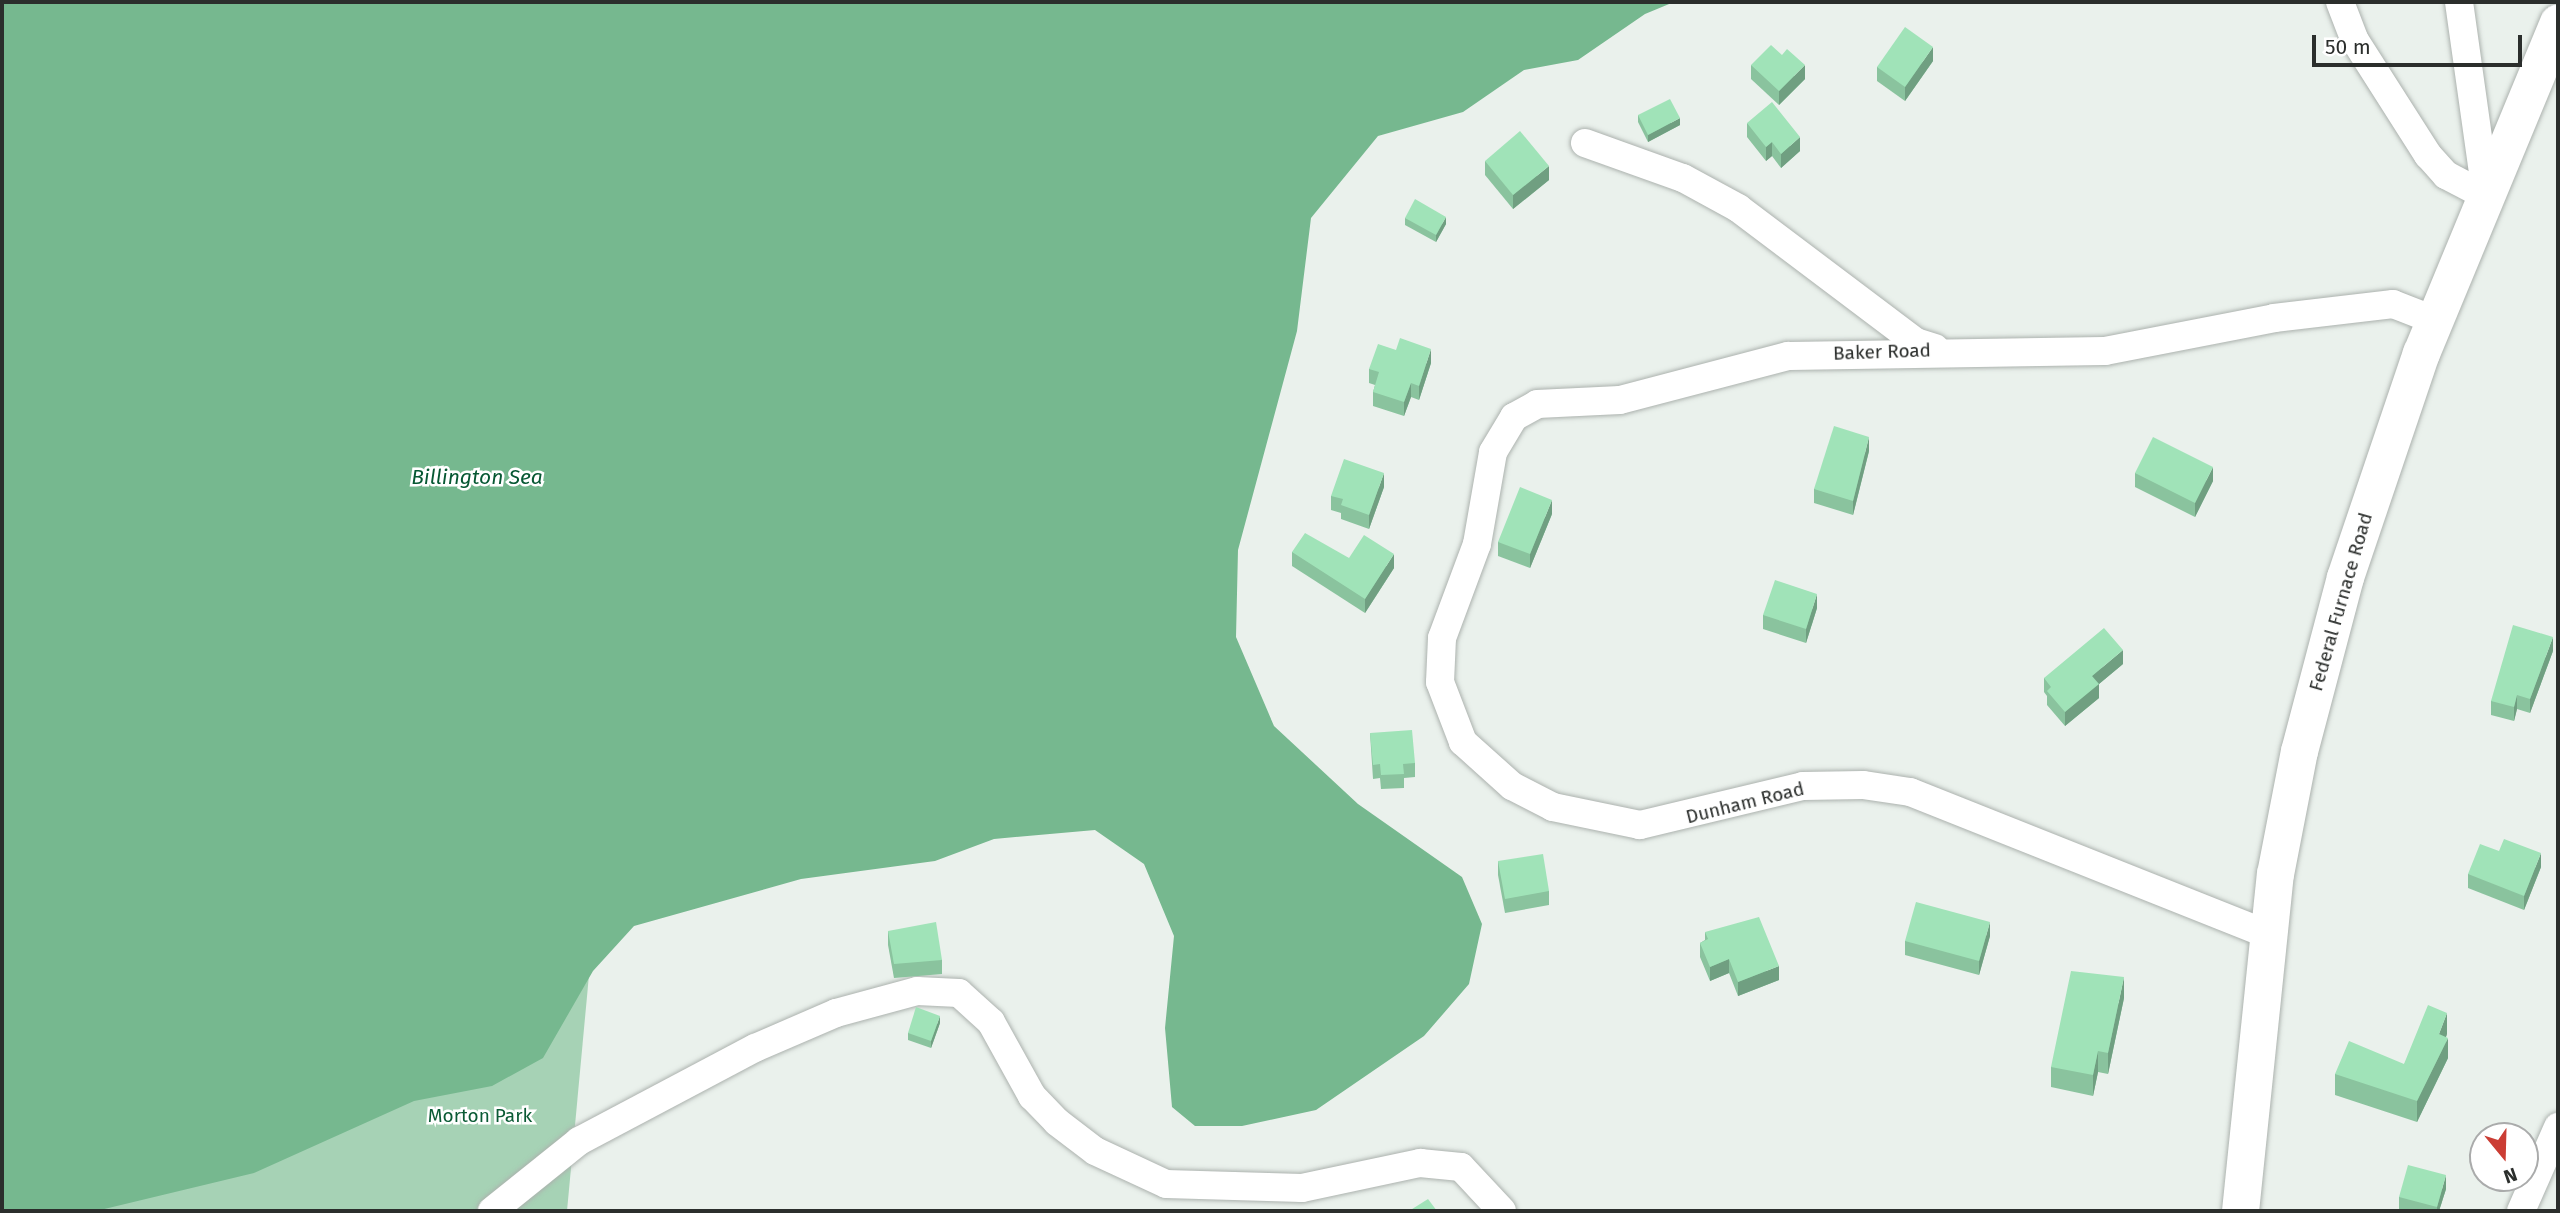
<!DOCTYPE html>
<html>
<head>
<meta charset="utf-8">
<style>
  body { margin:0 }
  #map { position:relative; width:2560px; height:1213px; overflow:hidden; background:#eaf1ec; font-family:"Fira Sans",sans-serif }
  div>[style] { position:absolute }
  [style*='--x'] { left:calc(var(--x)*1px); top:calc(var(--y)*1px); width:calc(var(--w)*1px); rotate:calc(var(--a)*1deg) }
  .green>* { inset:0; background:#a6d2b5 }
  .water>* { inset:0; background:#76b88f }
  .roads { filter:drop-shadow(0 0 2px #acb2ae) drop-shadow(0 0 2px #acb2ae) }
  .minor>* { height:28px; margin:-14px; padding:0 14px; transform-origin:14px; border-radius:14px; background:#fff }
  .major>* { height:37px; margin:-18.5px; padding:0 18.5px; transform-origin:18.5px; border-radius:18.5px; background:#fff }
  .wall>* { inset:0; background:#8ac39e }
  .shaded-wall>* { inset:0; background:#709f81 }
  .building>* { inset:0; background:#a0e3b8 }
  span { translate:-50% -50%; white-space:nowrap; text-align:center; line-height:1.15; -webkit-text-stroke:5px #fff; paint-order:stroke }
  .street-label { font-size:19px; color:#2b2e2c }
  .park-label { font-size:19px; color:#0b5b35 }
  .water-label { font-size:21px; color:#065833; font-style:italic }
  .frame { position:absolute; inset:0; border:4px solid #2b2e2c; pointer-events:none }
  .north { position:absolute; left:2469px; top:1122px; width:70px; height:70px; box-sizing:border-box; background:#fff; border:2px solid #aaabab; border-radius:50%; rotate:161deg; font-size:19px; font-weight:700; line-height:28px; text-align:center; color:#2b2e2c }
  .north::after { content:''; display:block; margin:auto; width:24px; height:32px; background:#cb3d34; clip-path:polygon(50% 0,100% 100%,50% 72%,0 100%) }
  .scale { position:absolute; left:2312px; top:35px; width:210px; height:32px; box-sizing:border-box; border:4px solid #2b2e2c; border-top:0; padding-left:9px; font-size:21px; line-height:24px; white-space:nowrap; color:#2b2e2c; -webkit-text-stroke:5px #fff; paint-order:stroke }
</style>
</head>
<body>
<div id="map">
  <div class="green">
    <i style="clip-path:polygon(593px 932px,567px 1211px,2px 1211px,2px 1205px)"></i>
  </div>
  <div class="water">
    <i style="clip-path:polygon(2px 2px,1674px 2px,1645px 14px,1578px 60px,1524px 70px,1463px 112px,1378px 136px,1311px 218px,1297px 331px,1238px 550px,1236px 637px,1274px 726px,1358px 804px,1462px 877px,1482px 924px,1469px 984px,1424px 1036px,1316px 1110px,1242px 1126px,1195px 1126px,1172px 1107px,1165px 1028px,1174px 936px,1144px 864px,1095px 830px,994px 839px,935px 861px,801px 879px,634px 926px,593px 971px,543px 1058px,492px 1086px,414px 1101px,254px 1173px,96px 1211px,2px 1211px)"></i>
  </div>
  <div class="roads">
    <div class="minor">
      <i style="--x:2340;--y:2;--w:40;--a:69"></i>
      <i style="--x:2354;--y:39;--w:138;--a:57.5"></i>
      <i style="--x:2428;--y:155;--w:27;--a:48"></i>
      <i style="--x:2446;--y:175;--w:45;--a:27.7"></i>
      <i style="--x:2459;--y:2;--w:193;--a:82"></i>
      <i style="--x:1585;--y:143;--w:104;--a:19.7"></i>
      <i style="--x:1683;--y:178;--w:63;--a:28.6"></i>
      <i style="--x:1738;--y:208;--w:223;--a:37"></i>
      <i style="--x:1916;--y:342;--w:20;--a:18"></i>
      <i style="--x:2267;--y:934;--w:384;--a:-158.3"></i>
      <i style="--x:1910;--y:792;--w:48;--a:-171.5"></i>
      <i style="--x:1863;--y:785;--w:60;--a:179"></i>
      <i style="--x:1803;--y:786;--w:168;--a:166.5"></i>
      <i style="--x:1640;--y:825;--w:89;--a:-168.3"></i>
      <i style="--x:1553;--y:807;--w:46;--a:-152.9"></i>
      <i style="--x:1512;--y:786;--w:66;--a:-138.1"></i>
      <i style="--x:1463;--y:742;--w:64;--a:-111"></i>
      <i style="--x:1440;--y:682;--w:44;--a:-87.4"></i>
      <i style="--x:1442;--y:638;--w:100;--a:-69.6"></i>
      <i style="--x:1477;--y:544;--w:93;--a:-80.1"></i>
      <i style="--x:1493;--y:452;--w:41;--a:-59"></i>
      <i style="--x:1514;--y:417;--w:26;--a:-29"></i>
      <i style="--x:1537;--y:404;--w:83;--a:-2.8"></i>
      <i style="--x:1620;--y:400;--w:174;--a:-14.7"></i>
      <i style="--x:1788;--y:356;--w:317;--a:-0.9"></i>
      <i style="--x:2105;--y:351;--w:172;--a:-11"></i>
      <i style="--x:2274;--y:318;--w:120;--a:-6.7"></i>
      <i style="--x:2393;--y:304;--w:44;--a:21.3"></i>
      <i style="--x:492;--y:1211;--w:112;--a:-38.8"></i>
      <i style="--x:579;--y:1141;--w:199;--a:-27.9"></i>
      <i style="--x:755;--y:1048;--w:88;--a:-23.4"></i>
      <i style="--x:836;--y:1013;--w:84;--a:-15.2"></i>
      <i style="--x:917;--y:991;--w:42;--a:2.7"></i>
      <i style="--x:959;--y:993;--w:43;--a:42.2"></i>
      <i style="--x:991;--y:1022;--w:85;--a:61"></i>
      <i style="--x:1032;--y:1096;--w:36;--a:46"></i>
      <i style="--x:1057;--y:1122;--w:48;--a:37.3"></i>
      <i style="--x:1095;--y:1151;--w:78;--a:24.9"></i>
      <i style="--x:1166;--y:1184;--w:136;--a:1.7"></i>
      <i style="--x:1302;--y:1188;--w:121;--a:-12"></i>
      <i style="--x:1420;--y:1163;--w:41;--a:5.6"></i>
      <i style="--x:1461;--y:1167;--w:60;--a:47"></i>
      <i style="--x:2521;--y:1211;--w:92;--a:-66.2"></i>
    </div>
    <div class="major">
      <i style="--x:2240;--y:1211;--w:339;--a:-84.1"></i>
      <i style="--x:2275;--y:874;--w:125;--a:-79"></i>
      <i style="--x:2299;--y:751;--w:180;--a:-75.2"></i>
      <i style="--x:2345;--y:577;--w:237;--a:-71.3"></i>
      <i style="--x:2421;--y:353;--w:358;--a:-67.5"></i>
    </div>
  </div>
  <div class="wall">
    <i style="clip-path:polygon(1933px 61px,1905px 101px,1877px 81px,1877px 67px)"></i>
    <i style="clip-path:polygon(1751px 65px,1805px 79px,1779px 105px,1751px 79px)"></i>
    <i style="clip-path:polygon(1638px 115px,1680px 125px,1648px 142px,1638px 122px)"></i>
    <i style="clip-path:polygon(1747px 123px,1800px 151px,1781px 168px,1772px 156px,1766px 161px,1747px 137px)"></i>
    <i style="clip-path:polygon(1485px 161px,1549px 180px,1513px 209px,1485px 175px)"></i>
    <i style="clip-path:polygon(1405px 218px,1446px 224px,1436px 242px,1405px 225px)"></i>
    <i style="clip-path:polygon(1431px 363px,1419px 400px,1411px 397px,1404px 416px,1373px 406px,1373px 392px,1375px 385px,1369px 383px,1369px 369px)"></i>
    <i style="clip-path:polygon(1869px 451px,1853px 515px,1814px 503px,1814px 489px)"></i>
    <i style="clip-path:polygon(2135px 473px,2213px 481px,2195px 517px,2135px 487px)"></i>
    <i style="clip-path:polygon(1384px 487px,1369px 529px,1341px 519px,1341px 513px,1331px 510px,1331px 496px)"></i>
    <i style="clip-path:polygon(1552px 514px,1530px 568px,1498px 556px,1498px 542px)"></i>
    <i style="clip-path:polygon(1292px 552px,1349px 558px,1394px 568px,1365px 613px,1292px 566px)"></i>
    <i style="clip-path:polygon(1817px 608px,1806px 643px,1763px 629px,1763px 615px)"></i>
    <i style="clip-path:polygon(2553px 651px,2530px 713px,2517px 709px,2514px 721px,2491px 715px,2491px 701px)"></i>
    <i style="clip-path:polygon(2123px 664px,2099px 684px,2099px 698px,2065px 726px,2047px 705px,2047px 696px,2044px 692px,2044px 678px)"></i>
    <i style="clip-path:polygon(1370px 733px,1415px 763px,1415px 777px,1404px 778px,1404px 788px,1381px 789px,1380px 778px,1373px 779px)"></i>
    <i style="clip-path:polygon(1498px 861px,1549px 891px,1549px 905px,1505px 913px,1498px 875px)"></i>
    <i style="clip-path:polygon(2541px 867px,2524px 910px,2468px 888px,2468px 874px)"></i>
    <i style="clip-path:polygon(888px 931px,942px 960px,942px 974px,894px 978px,888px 945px)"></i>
    <i style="clip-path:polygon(1705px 932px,1779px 980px,1738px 996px,1729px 973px,1710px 981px,1700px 957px,1700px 943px,1705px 940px)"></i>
    <i style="clip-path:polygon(1990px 936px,1979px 975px,1905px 955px,1905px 941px)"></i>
    <i style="clip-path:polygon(2124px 998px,2108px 1074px,2098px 1072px,2093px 1096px,2051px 1087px,2051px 1067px)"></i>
    <i style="clip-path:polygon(940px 1023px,931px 1048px,908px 1040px,908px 1033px)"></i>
    <i style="clip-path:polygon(2447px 1034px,2446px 1037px,2448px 1058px,2417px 1122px,2335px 1095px,2335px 1074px,2404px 1064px)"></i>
    <i style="clip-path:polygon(2446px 1189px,2439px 1211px,2399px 1211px,2399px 1197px)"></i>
  </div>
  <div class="shaded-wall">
    <i style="clip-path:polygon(1933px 47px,1933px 61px,1905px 101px,1905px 87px)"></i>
    <i style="clip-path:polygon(1805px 65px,1805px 79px,1779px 105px,1779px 91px)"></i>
    <i style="clip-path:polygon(1680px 118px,1680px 125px,1648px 142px,1648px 135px)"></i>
    <i style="clip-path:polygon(1800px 137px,1800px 151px,1781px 168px,1781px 154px)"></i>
    <i style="clip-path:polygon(1772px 142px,1772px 156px,1766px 161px,1766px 147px)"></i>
    <i style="clip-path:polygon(1549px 166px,1549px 180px,1513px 209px,1513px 195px)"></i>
    <i style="clip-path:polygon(1446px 217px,1446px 224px,1436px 242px,1436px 235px)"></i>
    <i style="clip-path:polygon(1431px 349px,1431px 363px,1419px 400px,1419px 386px)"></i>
    <i style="clip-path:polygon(1411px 383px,1411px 397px,1404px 416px,1404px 402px)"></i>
    <i style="clip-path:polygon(1869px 437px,1869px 451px,1853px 515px,1853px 501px)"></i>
    <i style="clip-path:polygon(2213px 467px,2213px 481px,2195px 517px,2195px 503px)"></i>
    <i style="clip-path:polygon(1384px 473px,1384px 487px,1369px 529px,1369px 515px)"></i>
    <i style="clip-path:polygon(1552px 500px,1552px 514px,1530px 568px,1530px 554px)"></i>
    <i style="clip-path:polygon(1394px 554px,1394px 568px,1365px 613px,1365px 599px)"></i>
    <i style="clip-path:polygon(1817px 594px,1817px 608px,1806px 643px,1806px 629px)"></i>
    <i style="clip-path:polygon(2553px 637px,2553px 651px,2530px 713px,2530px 699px)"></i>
    <i style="clip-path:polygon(2123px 650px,2123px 664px,2099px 684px,2099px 698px,2065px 726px,2065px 712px,2092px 676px)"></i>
    <i style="clip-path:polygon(2517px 695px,2517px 709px,2514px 721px,2514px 707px)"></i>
    <i style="clip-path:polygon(2541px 853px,2541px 867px,2524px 910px,2524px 896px)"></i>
    <i style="clip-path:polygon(1990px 922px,1990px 936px,1979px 975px,1979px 961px)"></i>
    <i style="clip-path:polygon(1729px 959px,1729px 973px,1710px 981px,1710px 967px)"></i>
    <i style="clip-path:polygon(1779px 966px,1779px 980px,1738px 996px,1738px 982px)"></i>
    <i style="clip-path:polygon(2124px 977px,2124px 998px,2108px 1074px,2108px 1053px)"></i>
    <i style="clip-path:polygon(2447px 1013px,2447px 1034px,2439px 1055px,2439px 1034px)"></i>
    <i style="clip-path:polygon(940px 1016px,940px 1023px,931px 1048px,931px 1041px)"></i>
    <i style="clip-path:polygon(2448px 1038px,2448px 1058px,2417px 1122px,2417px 1101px)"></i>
    <i style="clip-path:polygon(2098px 1051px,2098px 1072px,2093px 1096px,2093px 1075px)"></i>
    <i style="clip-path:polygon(2446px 1175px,2446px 1189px,2439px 1211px,2437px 1211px,2437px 1207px)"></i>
  </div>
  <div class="building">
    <i style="clip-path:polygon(1905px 27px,1933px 47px,1905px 87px,1877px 67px)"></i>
    <i style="clip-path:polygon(1771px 45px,1782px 55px,1787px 49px,1805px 65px,1779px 91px,1751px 65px)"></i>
    <i style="clip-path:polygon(1670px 99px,1680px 118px,1648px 135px,1638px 115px)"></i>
    <i style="clip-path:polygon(1772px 102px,1800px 137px,1781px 154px,1772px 142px,1766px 147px,1747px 123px)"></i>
    <i style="clip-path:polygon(1520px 131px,1549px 166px,1513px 195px,1485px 161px)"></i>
    <i style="clip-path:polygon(1415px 199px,1446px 217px,1436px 235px,1405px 218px)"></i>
    <i style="clip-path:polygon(1400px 338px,1431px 349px,1419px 386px,1411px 383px,1404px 402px,1373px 392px,1379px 372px,1369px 369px,1378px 344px,1396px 350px)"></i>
    <i style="clip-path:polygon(1834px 426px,1869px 437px,1853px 501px,1814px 489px)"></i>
    <i style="clip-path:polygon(2153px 437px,2213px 467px,2195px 503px,2135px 473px)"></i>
    <i style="clip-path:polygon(1344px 459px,1384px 473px,1369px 515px,1341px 505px,1343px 499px,1331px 496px)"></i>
    <i style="clip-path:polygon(1520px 487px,1552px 500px,1530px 554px,1498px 542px)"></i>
    <i style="clip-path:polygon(1305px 533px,1349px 558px,1364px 535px,1394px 554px,1365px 599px,1292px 552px)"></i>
    <i style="clip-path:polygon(1775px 580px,1817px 594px,1806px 629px,1763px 615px)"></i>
    <i style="clip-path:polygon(2513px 625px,2553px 637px,2530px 699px,2517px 695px,2514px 707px,2491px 701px)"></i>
    <i style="clip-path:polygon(2104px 628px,2123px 650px,2092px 676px,2099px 684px,2065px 712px,2047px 691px,2051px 687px,2044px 678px)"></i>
    <i style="clip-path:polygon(1412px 730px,1415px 763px,1403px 764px,1404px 774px,1381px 775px,1380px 764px,1373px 765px,1370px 733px)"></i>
    <i style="clip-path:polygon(2504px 839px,2541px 853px,2524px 896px,2468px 874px,2480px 844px,2499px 851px)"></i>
    <i style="clip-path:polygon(1543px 854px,1549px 891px,1505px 899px,1498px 861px)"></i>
    <i style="clip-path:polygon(1916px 902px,1990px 922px,1979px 961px,1905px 941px)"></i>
    <i style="clip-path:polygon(1759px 917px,1779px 966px,1738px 982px,1729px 959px,1710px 967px,1700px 943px,1708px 939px,1705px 932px)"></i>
    <i style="clip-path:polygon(936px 922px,942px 960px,894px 964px,888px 931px)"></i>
    <i style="clip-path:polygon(2071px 971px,2124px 977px,2108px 1053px,2098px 1051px,2093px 1075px,2051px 1067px)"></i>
    <i style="clip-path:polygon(2428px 1005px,2447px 1013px,2439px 1034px,2448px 1038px,2417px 1101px,2335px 1074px,2349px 1041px,2404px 1064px)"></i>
    <i style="clip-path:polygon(916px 1007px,940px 1016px,931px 1041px,908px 1033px)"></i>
    <i style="clip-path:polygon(2408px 1165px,2446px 1175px,2437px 1207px,2399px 1197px)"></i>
    <i style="clip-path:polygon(1428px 1199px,1437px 1211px,1409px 1211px)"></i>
  </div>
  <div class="street-label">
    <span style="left:1882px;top:352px;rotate:-2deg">Baker Road</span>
    <span style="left:2341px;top:602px;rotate:-74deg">Federal Furnace Road</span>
    <span style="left:1745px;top:803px;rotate:-14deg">Dunham Road</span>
  </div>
  <div class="park-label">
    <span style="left:480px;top:1116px">Morton Park</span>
  </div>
  <div class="water-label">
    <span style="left:477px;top:477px">Billington Sea</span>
  </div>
  <div class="frame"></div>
  <div class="north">N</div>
  <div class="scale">50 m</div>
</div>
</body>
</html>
